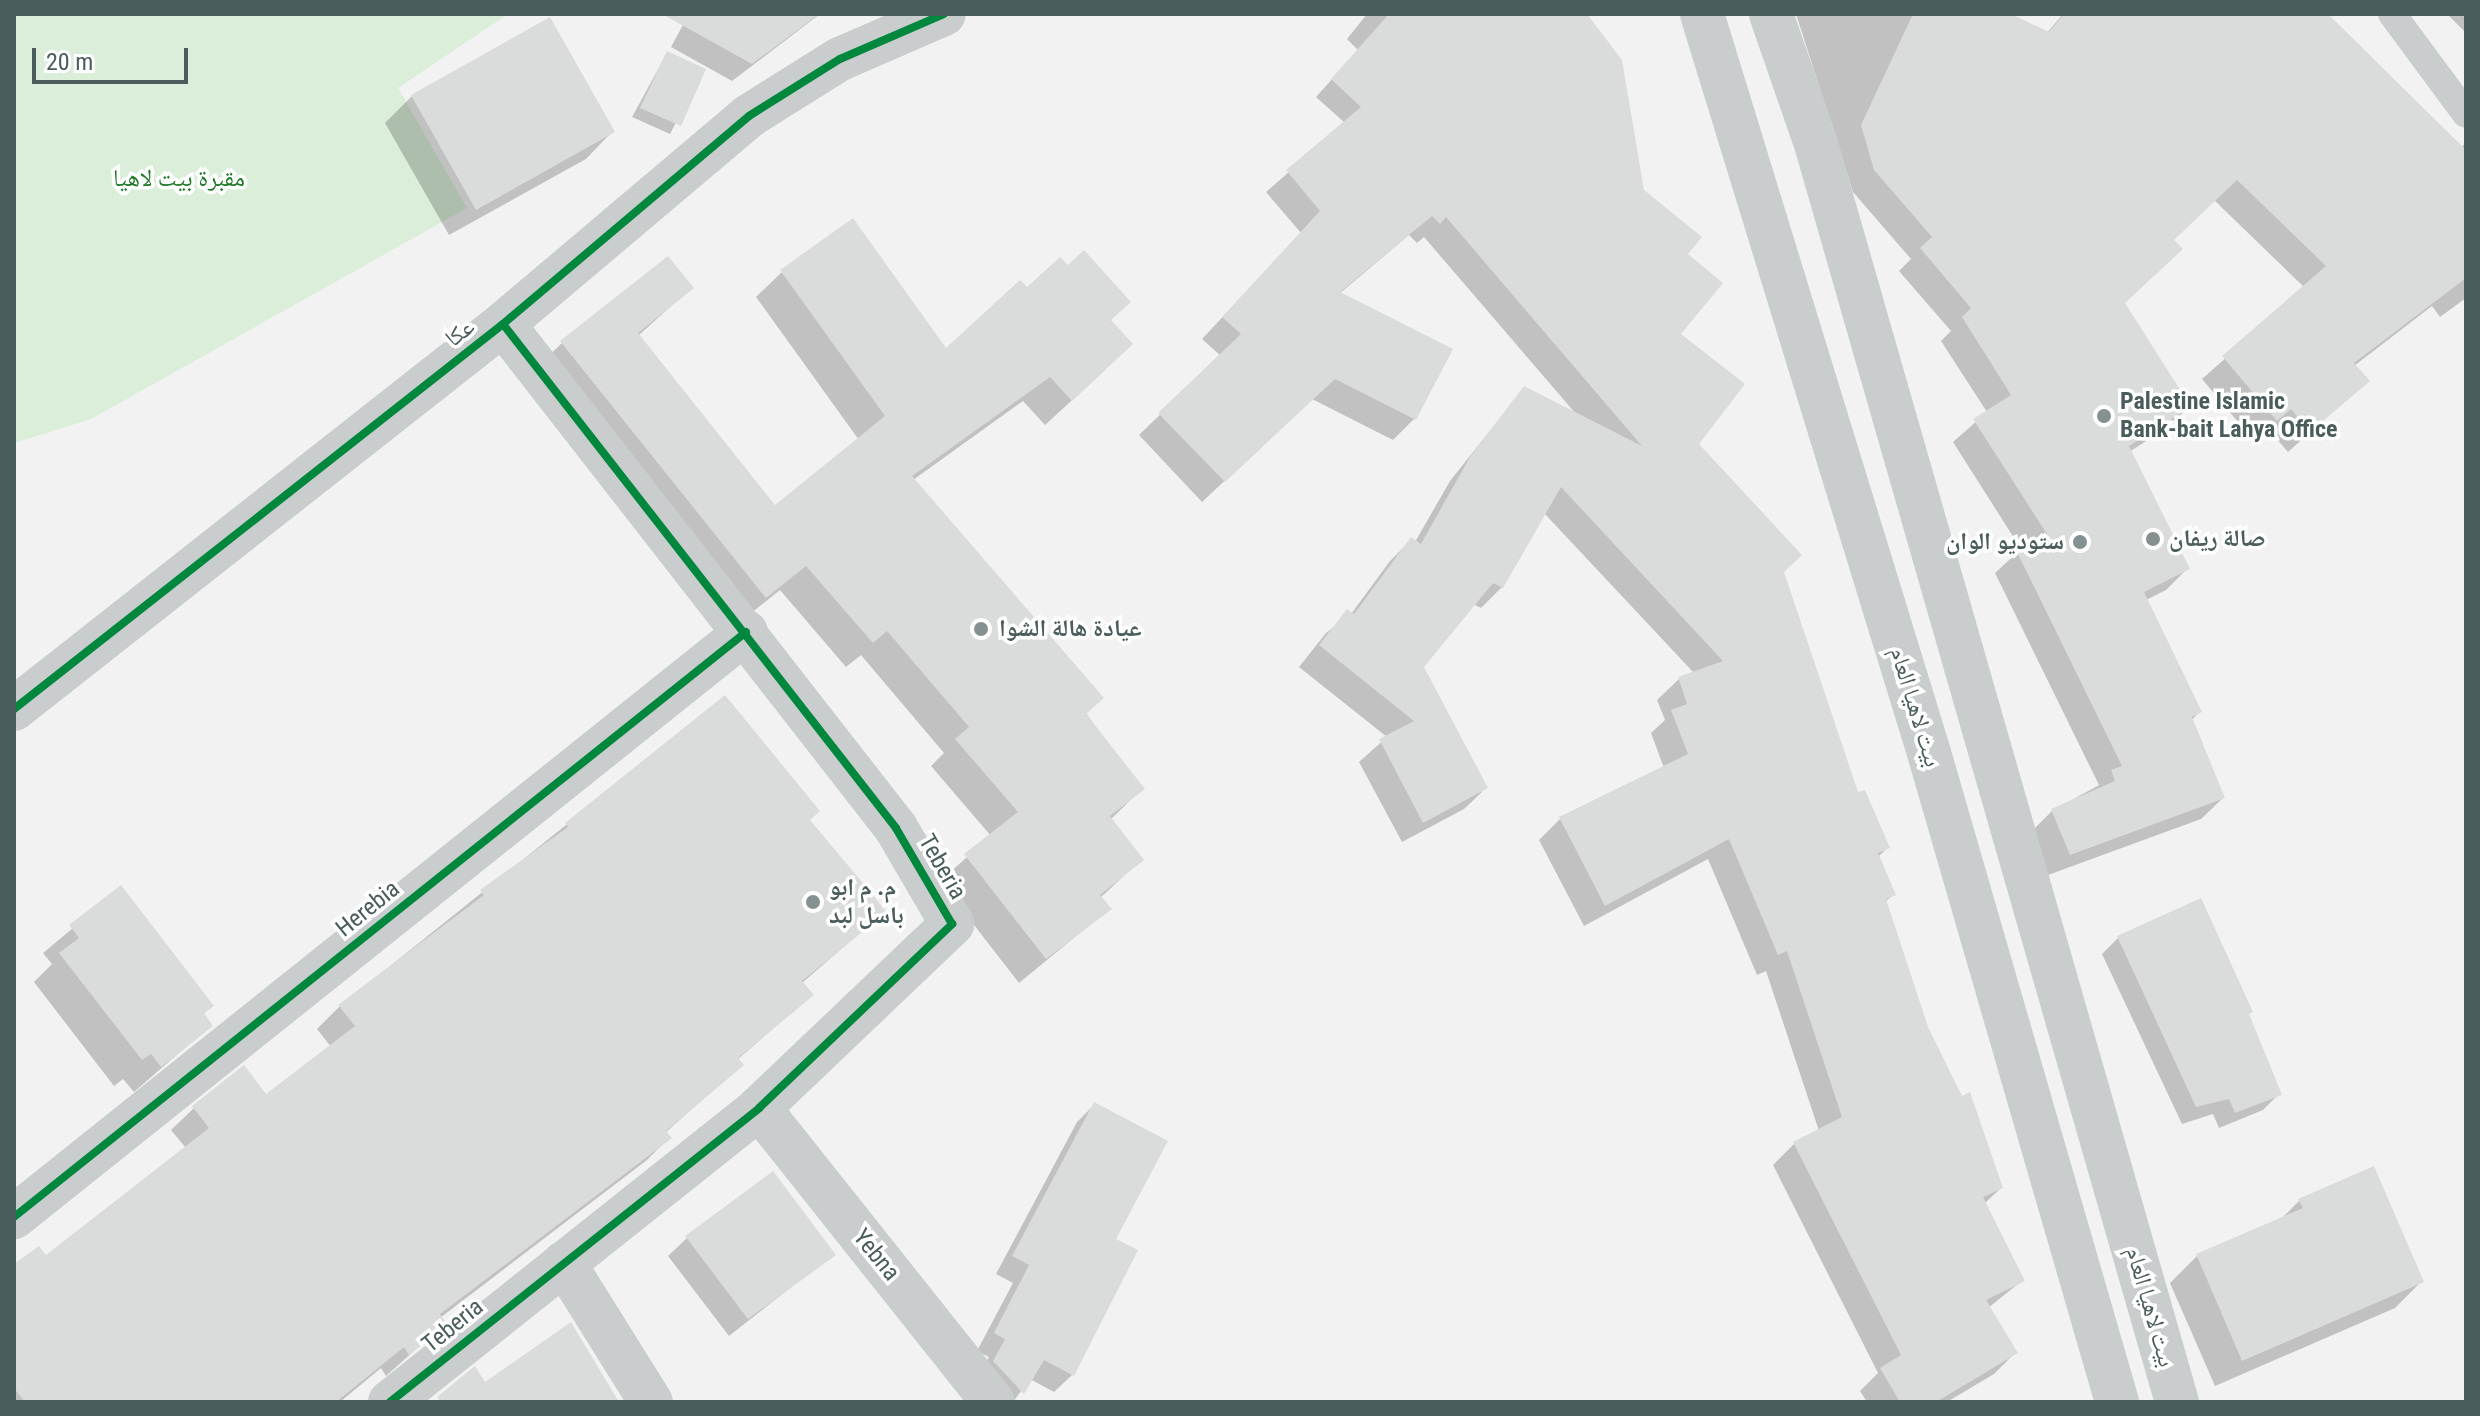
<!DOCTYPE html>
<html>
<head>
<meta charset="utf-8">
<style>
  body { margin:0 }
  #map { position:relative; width:2480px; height:1416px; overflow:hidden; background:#f2f2f2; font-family:"Roboto Condensed","Noto Naskh Arabic",sans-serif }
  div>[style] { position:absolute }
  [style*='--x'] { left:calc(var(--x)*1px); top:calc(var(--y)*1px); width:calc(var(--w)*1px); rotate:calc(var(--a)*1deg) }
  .green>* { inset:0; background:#daeed9 }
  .shadow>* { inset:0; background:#0003 }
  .building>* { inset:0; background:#dadbdb }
  .service>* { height:28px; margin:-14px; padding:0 14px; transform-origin:14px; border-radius:14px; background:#cacdcd }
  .minor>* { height:44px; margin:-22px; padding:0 22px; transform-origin:22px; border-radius:22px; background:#cacdcd }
  .secondary>* { height:44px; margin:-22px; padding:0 22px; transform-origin:22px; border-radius:22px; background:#c9cdcd }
  .cycleway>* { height:8px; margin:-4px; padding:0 4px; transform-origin:4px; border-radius:4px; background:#00873e }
  .dots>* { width:22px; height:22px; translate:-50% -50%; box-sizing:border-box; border:4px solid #fff; border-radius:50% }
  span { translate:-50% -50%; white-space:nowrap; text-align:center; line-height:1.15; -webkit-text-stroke:7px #fff; paint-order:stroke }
  .park-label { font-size:24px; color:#217827 }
  .street-label { font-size:24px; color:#4a5c5c }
  .poi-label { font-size:24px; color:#4a5c5c; font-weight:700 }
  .left { translate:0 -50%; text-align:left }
  .right { translate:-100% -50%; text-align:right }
  .frame { position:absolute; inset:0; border:16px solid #4a5c5c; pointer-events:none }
  .scale { position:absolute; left:32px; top:48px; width:156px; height:36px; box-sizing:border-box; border:4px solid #4a5c5c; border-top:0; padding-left:10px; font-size:24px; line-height:28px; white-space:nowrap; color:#4a5c5c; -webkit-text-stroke:6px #fff; paint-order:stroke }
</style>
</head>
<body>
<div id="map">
  <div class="green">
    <i style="clip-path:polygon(14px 14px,508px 14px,398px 88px,467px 208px,91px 419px,14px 443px)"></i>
  </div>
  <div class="shadow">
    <i style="clip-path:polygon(689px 14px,820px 14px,732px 81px,671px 47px)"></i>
    <i style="clip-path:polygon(1367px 14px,1493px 14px,1642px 191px,1685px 254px,1678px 334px,1696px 445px,1782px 572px,1857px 795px,1887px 848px,1878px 857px,1894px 894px,1885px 902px,1927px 1027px,2001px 1188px,1984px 1204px,2023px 1280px,1988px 1308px,2016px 1352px,1994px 1374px,1947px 1402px,1867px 1402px,1860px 1391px,1878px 1373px,1773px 1165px,1794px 1144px,1819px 1131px,1766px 971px,1757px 975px,1708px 859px,1584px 926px,1539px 840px,1560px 819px,1664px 768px,1651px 733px,1665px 720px,1657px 700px,1679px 679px,1694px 673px,1544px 513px,1502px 587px,1481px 608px,1473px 604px,1422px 667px,1486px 788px,1464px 809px,1402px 842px,1359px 762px,1387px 737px,1299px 667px,1326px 633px,1351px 614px,1390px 561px,1411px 540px,1415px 542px,1450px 481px,1524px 388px,1576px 414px,1424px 237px,1417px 243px,1409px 235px,1339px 294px,1450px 350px,1414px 419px,1393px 440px,1312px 399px,1202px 502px,1139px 435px,1221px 356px,1202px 339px,1301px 233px,1266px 192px,1345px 123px,1316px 97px,1358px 50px,1347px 39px)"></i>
    <i style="clip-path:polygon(1796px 14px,2007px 14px,2047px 33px,2063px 14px,2325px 14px,2461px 148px,2466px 142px,2466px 298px,2440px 317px,2432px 306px,2354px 366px,2367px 381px,2288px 452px,2268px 429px,2254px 441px,2202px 379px,2305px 288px,2214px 200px,2172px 240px,2123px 303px,2189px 407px,2167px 428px,2129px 452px,2188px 568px,2166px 590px,2146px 600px,2200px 711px,2191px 721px,2223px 798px,2201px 819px,2048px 875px,2030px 833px,2052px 811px,2099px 785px,1995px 573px,2021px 549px,1953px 442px,1987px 412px,1941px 341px,1951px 331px,1899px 271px,1911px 259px,1853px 192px)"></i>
    <i style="clip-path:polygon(2447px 14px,2466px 14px,2466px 33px)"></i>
    <i style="clip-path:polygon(667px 53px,703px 70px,670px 134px,632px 117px)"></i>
    <i style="clip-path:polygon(412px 96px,612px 132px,586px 159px,449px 235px,385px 123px)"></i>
    <i style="clip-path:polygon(782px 272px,946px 350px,1027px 290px,1109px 321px,1105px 370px,1045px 425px,1023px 401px,913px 480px,1142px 789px,1110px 820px,1141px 860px,1100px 898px,1109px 909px,1019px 983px,940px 881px,991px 836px,931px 766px,944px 753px,861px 655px,846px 667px,780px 590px,740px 622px,536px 368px,562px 343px,691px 288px,638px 336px,775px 507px,859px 440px,756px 297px)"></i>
    <i style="clip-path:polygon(808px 820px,884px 912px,802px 983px,812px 995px,737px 1060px,741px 1065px,665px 1133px,669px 1138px,647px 1160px,440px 1318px,444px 1324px,386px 1376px,381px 1368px,340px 1402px,14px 1402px,14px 1267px,46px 1258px,186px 1148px,171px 1130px,194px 1108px,266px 1097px,331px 1047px,317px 1029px,339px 1007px,566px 825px)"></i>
    <i style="clip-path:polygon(121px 888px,211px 1006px,202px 1015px,211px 1025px,134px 1092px,123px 1079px,114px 1086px,34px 982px,52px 964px,43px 953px)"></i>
    <i style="clip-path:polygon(2118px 938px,2247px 1015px,2279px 1094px,2263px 1110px,2219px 1128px,2213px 1114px,2182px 1124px,2102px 954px)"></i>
    <i style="clip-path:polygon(1095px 1104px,1114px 1240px,1072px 1375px,1054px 1392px,1030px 1379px,1013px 1402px,976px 1380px,989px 1357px,977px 1351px,1013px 1283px,996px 1274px,1077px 1122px)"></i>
    <i style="clip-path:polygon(2299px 1201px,2422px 1281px,2395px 1308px,2215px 1386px,2170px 1283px,2197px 1256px,2280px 1220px)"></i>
    <i style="clip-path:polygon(687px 1238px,833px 1254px,729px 1336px,668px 1256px)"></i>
  </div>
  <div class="building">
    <i style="clip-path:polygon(662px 14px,819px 14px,752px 64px)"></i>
    <i style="clip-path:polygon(1389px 14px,1587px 14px,1622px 60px,1644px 190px,1702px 237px,1688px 254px,1723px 283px,1681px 334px,1745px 384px,1699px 444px,1802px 555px,1784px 572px,1858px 792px,1865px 790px,1890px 848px,1878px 853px,1896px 895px,1886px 899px,1928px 1027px,1962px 1096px,1970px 1092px,2003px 1188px,1983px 1197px,2025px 1281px,1986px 1300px,2018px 1353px,1936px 1402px,1900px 1402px,1880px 1368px,1901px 1355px,1793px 1142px,1842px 1117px,1787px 951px,1778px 955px,1729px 839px,1605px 906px,1559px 817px,1688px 754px,1671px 710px,1687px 704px,1678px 677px,1723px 661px,1561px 487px,1503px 588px,1493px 583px,1424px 667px,1488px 788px,1423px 823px,1379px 739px,1414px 721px,1319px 645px,1347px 609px,1354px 614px,1411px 537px,1421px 544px,1470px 457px,1524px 386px,1642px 446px,1446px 217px,1440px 224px,1432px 216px,1340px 292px,1453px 349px,1416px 420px,1335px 379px,1225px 482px,1158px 413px,1241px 334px,1222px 317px,1320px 211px,1286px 170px,1361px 107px,1331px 79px)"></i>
    <i style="clip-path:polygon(1913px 14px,2011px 14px,2049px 32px,2064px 14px,2328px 14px,2466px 150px,2466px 278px,2354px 363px,2370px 381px,2310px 432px,2291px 409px,2277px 421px,2222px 356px,2326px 266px,2237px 180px,2174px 240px,2183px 249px,2125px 303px,2191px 407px,2129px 446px,2190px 569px,2144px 592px,2202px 712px,2192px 717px,2225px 798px,2070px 855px,2051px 809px,2115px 781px,2111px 770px,2122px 766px,2016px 550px,2047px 534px,1973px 419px,2011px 395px,1962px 317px,1971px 308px,1920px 248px,1932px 237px,1874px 170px,1861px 125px)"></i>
    <i style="clip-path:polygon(550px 17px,615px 132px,476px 210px,411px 95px)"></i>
    <i style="clip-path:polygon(667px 51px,706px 69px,681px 126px,640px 108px)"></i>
    <i style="clip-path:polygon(853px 218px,946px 348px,1020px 280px,1027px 287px,1060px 257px,1068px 265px,1084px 250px,1131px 302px,1111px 320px,1133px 344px,1072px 401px,1050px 377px,912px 476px,1104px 698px,1086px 714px,1145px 789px,1110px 816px,1144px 860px,1100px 895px,1112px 909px,1046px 959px,964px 854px,1018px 812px,955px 739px,969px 727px,887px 631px,873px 643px,806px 566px,766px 598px,560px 341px,668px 256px,694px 288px,638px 333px,775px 505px,885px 416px,780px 270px)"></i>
    <i style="clip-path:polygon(725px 695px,820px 811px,810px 820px,887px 912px,802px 981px,814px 995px,738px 1058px,744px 1065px,666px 1131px,672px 1138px,440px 1314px,447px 1325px,409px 1355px,404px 1347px,336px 1402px,25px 1402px,14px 1388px,14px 1264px,39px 1246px,46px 1255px,209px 1128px,192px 1106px,244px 1065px,266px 1094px,355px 1026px,338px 1005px,484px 895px,480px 890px,568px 827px,565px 823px)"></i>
    <i style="clip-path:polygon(121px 885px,214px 1006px,204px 1013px,213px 1026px,161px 1067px,151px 1054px,142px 1060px,59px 953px,79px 938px,69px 925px)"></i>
    <i style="clip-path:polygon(2201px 898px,2253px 1012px,2249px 1014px,2282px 1095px,2235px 1113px,2229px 1099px,2196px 1107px,2117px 936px)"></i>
    <i style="clip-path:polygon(1094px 1102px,1168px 1141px,1116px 1239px,1138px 1250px,1074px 1376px,1044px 1360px,1024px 1394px,993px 1361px,1005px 1339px,994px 1333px,1029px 1265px,1012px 1256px)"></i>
    <i style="clip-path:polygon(2374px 1166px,2424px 1282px,2242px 1361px,2196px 1254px,2303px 1208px,2298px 1199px)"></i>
    <i style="clip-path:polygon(773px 1171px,836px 1255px,748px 1319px,685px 1236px)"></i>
    <i style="clip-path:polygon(571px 1322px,619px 1402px,441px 1402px,437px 1397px,475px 1366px,485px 1382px)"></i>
  </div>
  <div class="service">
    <i style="--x:2392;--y:14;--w:124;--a:53.5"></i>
  </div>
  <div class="minor">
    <i style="--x:14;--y:709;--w:622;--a:-38.21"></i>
    <i style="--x:503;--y:324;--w:322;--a:-40.2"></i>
    <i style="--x:749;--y:116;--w:107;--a:-32.1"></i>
    <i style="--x:840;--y:59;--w:113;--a:-23.4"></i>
    <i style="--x:759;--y:1108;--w:376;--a:51.5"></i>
    <i style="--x:14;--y:1217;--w:937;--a:-38.63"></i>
    <i style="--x:564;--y:1263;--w:164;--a:58"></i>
    <i style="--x:390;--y:1402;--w:472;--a:-38.5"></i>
    <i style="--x:759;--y:1108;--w:267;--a:-43.6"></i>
    <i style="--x:952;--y:924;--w:111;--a:-120.3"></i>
    <i style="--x:896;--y:828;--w:639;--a:-127.95"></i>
  </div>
  <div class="secondary">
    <i style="--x:1702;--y:14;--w:773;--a:72.92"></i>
    <i style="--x:1929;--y:753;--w:676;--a:73.84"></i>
    <i style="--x:1771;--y:14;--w:138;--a:70.9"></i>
    <i style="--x:1816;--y:144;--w:1309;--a:73.99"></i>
  </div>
  <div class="cycleway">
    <i style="--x:14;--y:709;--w:622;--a:-38.21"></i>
    <i style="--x:503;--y:324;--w:322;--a:-40.2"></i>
    <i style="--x:749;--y:116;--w:107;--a:-32.1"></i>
    <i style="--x:840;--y:59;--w:113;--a:-23.4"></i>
    <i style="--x:14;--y:1217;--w:937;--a:-38.63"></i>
    <i style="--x:390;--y:1402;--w:472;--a:-38.5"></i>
    <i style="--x:759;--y:1108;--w:267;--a:-43.6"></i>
    <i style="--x:952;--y:924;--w:111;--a:-120.3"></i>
    <i style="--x:896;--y:828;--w:639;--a:-127.95"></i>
  </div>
  <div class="dots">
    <i style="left:2104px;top:416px;background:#859090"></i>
    <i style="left:2153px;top:539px;background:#859090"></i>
    <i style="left:2080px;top:542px;background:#859090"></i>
    <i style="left:981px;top:629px;background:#859090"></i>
    <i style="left:813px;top:902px;background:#859090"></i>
  </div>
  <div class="park-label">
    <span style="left:179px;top:179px">مقبرة بيت لاهيا</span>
  </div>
  <div class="street-label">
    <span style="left:460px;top:333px;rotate:-38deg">عكا</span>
    <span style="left:1915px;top:707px;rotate:73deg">بيت لاهيا العام</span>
    <span style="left:942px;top:867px;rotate:60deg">Teberia</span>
    <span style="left:368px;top:909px;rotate:-39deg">Herebia</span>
    <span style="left:876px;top:1255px;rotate:51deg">Yebna</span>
    <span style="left:2150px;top:1307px;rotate:74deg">بيت لاهيا العام</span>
    <span style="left:453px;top:1326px;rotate:-39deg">Teberia</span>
  </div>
  <div class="poi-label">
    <span class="left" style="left:2120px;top:416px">Palestine Islamic<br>Bank-bait Lahya Office</span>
    <span class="left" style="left:2169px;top:539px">صالة ريفان</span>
    <span class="right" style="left:2064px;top:542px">ستوديو الوان</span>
    <span class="left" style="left:999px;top:629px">عيادة هالة الشوا</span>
    <span class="left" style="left:829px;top:902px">م. م ابو<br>باسل لبد</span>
  </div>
  <div class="frame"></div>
  <div class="scale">20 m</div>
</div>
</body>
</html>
